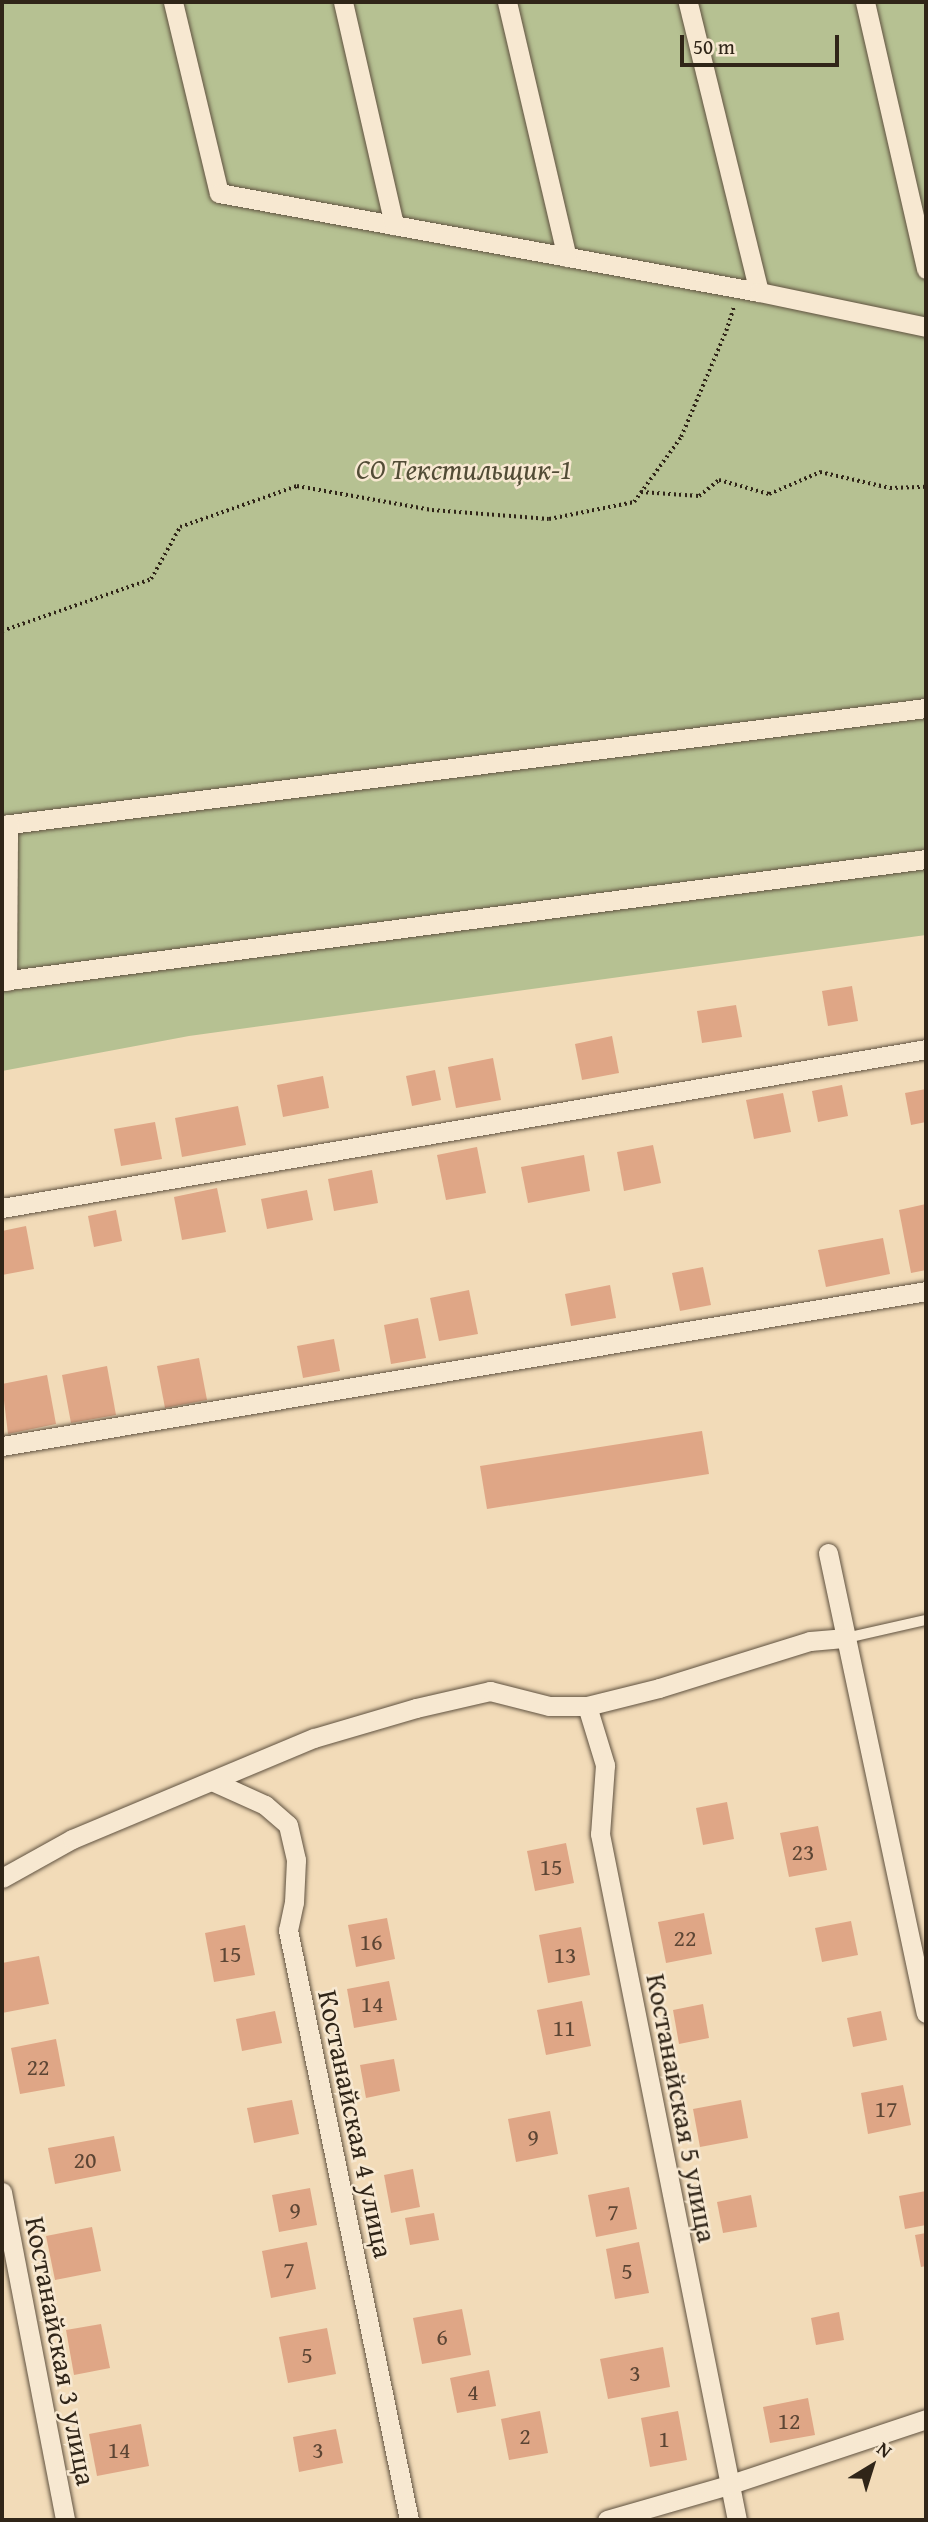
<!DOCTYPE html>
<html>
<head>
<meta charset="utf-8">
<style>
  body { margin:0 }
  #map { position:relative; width:928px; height:2522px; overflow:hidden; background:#f2dbb8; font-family:"Gentium Book Plus",serif }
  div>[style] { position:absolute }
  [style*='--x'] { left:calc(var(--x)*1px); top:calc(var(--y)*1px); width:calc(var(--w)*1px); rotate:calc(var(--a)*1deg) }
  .green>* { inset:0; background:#b6c192 }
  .building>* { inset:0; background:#dfa686 }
  .path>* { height:3.5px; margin-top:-1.75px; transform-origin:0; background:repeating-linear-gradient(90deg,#302518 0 2px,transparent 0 5.5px) }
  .roads { filter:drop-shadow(0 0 2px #605240) drop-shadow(0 0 2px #605240) }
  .lane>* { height:10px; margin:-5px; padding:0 5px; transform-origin:5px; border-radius:5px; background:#f7e8d1 }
  .street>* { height:19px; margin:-9.5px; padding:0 9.5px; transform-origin:9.5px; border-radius:9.5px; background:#f7e8d1 }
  span { translate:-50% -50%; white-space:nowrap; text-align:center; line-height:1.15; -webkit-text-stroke:5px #f7e8d1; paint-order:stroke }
  .number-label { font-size:24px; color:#5c4534 }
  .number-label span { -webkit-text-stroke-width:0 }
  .park-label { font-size:28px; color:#524c36; font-style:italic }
  .street-label { font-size:28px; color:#302518 }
  .frame { position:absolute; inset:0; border:4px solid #302518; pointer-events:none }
  .north { position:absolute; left:837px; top:2431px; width:70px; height:70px; -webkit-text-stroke:5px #f7e8d1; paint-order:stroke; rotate:38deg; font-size:19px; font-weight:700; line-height:28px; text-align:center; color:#302518 }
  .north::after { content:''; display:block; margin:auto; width:24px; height:32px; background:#302518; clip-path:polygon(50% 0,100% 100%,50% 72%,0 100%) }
  .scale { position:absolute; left:680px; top:35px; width:159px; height:32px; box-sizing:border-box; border:4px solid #302518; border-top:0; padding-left:9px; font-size:21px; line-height:24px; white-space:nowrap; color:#302518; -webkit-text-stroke:5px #f7e8d1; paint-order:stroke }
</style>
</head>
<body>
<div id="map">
  <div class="green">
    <i style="clip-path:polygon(2px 2px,926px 2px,926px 935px,189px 1036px,2px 1071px)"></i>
  </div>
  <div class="building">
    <i style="clip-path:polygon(852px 986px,858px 1021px,828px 1026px,822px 991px)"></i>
    <i style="clip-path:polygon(736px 1005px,742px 1037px,702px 1043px,697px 1011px)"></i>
    <i style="clip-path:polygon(612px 1036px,619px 1073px,582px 1080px,575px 1044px)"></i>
    <i style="clip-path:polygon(493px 1058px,501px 1100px,456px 1108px,448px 1067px)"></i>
    <i style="clip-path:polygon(435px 1070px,441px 1100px,412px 1106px,406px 1076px)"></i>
    <i style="clip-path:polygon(323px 1076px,329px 1108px,283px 1117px,277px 1085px)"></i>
    <i style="clip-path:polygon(842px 1085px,848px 1116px,818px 1122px,812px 1091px)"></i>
    <i style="clip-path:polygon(926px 1089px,926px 1122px,911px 1125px,905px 1093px)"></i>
    <i style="clip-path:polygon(783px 1093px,791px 1132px,754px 1139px,746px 1100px)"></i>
    <i style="clip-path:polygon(238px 1106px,246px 1145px,182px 1157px,175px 1118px)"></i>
    <i style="clip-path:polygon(155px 1122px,162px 1159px,121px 1166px,114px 1129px)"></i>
    <i style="clip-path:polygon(653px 1145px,661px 1183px,624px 1191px,617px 1152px)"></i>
    <i style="clip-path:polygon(477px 1147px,486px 1193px,446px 1200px,437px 1155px)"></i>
    <i style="clip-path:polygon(584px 1155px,590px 1191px,528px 1203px,521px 1167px)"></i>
    <i style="clip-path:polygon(372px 1170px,378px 1203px,334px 1211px,328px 1179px)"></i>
    <i style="clip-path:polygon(217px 1188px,226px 1232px,182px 1240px,174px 1197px)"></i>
    <i style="clip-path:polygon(307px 1190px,313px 1220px,267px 1229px,261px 1199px)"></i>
    <i style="clip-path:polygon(926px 1204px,926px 1270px,911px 1273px,899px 1210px)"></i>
    <i style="clip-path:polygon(116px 1210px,122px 1241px,94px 1247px,88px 1216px)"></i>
    <i style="clip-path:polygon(26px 1226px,34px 1269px,2px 1275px,2px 1231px)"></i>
    <i style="clip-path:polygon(883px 1238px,890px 1274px,826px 1287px,818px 1250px)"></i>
    <i style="clip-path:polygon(703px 1267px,711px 1305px,680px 1311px,672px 1273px)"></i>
    <i style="clip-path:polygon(610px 1285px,616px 1318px,571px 1326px,565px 1294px)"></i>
    <i style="clip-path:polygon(469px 1290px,478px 1334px,439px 1341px,430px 1298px)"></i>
    <i style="clip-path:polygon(418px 1318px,426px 1358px,391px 1364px,384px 1325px)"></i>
    <i style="clip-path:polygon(334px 1339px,340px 1371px,303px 1378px,297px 1346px)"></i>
    <i style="clip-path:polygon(199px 1358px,207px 1400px,165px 1408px,157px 1366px)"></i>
    <i style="clip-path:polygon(107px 1366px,116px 1415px,71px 1423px,62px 1375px)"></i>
    <i style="clip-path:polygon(47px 1375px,56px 1424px,8px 1434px,2px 1384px)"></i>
    <i style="clip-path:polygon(702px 1431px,709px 1474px,487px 1509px,480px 1466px)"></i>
    <i style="clip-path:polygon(727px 1802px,734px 1839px,703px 1845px,696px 1808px)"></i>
    <i style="clip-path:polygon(818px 1826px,827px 1870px,789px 1877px,780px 1833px)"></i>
    <i style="clip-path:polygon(566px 1843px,574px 1883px,535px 1891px,527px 1851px)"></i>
    <i style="clip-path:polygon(704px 1913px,712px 1954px,666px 1963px,658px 1922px)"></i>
    <i style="clip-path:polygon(387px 1918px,395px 1959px,356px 1967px,348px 1925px)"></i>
    <i style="clip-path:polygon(851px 1921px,858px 1955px,822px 1962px,815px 1928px)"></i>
    <i style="clip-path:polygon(245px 1925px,255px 1975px,214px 1982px,205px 1933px)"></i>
    <i style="clip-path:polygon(581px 1927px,590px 1975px,548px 1983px,539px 1935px)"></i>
    <i style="clip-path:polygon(39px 1956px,49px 2004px,2px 2013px,2px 1963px)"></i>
    <i style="clip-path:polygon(389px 1981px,397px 2020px,354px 2028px,347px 1989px)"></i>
    <i style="clip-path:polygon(582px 2001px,591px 2046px,546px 2055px,537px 2010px)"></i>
    <i style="clip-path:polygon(703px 2004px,709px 2038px,679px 2044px,673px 2010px)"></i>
    <i style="clip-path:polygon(275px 2011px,282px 2043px,242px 2051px,236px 2019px)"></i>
    <i style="clip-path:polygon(881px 2011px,887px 2040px,853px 2047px,847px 2018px)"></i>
    <i style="clip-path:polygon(56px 2039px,65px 2086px,20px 2094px,11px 2048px)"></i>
    <i style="clip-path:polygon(394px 2059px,400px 2091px,366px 2098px,360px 2065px)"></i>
    <i style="clip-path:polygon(903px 2085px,911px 2125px,868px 2134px,861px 2093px)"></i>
    <i style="clip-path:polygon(292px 2100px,299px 2134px,254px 2143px,247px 2108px)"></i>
    <i style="clip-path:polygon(741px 2100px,748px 2138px,700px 2147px,693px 2109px)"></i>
    <i style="clip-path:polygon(550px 2111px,558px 2154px,516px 2162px,508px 2119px)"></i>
    <i style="clip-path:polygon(114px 2136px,121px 2171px,55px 2184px,48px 2148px)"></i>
    <i style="clip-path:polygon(413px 2169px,420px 2207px,391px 2213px,384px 2175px)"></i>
    <i style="clip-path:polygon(629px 2187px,637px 2229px,596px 2237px,588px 2195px)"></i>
    <i style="clip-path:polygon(310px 2188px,317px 2225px,279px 2232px,272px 2195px)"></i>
    <i style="clip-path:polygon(926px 2191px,926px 2225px,905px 2229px,899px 2196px)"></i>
    <i style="clip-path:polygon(751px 2195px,757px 2227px,723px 2233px,717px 2202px)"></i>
    <i style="clip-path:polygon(434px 2213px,439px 2240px,410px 2245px,405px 2218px)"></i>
    <i style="clip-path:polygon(92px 2227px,101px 2271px,55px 2280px,46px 2236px)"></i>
    <i style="clip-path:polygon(926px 2233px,926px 2266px,921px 2267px,915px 2235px)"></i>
    <i style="clip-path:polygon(307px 2242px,316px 2289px,271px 2298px,262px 2251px)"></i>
    <i style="clip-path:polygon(639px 2242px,649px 2293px,615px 2299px,606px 2249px)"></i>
    <i style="clip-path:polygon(462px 2309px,471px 2355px,422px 2364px,413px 2318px)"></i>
    <i style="clip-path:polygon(839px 2312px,844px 2340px,816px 2345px,811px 2318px)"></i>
    <i style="clip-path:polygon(101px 2324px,110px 2368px,74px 2375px,66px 2330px)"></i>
    <i style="clip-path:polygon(327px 2328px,336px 2374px,288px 2383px,279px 2337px)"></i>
    <i style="clip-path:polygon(663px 2347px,670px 2387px,608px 2399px,600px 2359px)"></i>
    <i style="clip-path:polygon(489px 2370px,496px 2406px,457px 2413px,450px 2378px)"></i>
    <i style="clip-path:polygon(808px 2398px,815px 2435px,770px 2443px,763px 2407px)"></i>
    <i style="clip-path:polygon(540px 2411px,548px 2453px,509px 2460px,501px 2419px)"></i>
    <i style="clip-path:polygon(678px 2411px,687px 2460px,650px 2467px,641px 2418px)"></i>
    <i style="clip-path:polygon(141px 2424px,149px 2466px,97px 2476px,89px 2434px)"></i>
    <i style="clip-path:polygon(336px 2429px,343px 2463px,299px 2472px,293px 2437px)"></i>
  </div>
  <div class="path">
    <i style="--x:641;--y:492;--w:58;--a:3.9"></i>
    <i style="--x:699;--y:496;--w:26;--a:-39"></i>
    <i style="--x:719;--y:480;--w:52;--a:15.6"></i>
    <i style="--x:769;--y:494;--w:56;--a:-23.3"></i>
    <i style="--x:820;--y:472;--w:72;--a:12.9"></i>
    <i style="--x:890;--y:488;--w:36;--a:-2"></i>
    <i style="--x:2;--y:631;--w:158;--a:-19.2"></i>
    <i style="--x:151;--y:579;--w:60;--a:-60.9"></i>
    <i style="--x:180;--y:527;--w:124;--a:-19.3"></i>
    <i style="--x:297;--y:486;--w:137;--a:10.1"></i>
    <i style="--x:432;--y:510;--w:117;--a:4.4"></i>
    <i style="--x:549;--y:519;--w:87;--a:-11.3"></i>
    <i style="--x:634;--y:502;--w:80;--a:-54.1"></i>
    <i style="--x:681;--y:437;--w:115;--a:-67"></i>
    <i style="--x:726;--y:331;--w:26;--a:-72"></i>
  </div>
  <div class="roads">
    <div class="lane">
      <i style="--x:846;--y:1638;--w:82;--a:-12.7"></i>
    </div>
    <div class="street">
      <i style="--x:173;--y:2;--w:196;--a:76.5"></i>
      <i style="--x:219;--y:193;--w:549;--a:10.39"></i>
      <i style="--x:759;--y:292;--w:299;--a:-103.8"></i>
      <i style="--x:343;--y:2;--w:229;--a:77.1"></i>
      <i style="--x:507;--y:2;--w:262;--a:76.8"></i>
      <i style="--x:865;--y:2;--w:274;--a:77.1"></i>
      <i style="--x:759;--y:292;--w:171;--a:11.8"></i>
      <i style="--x:2;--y:825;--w:931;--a:-7.22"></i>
      <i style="--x:2;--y:981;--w:932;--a:-7.52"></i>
      <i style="--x:7;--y:981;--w:157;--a:-89.6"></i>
      <i style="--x:2;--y:1208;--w:938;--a:-9.76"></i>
      <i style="--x:2;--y:1446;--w:937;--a:-9.52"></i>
      <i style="--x:828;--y:1553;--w:470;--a:78"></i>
      <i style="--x:587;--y:1706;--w:62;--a:73"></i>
      <i style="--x:605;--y:1765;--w:69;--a:94.1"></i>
      <i style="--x:600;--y:1834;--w:700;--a:78.71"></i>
      <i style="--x:212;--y:1781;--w:58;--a:24.4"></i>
      <i style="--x:265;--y:1805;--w:30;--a:41"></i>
      <i style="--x:288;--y:1825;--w:36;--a:77"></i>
      <i style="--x:296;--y:1860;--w:42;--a:92.7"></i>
      <i style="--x:294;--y:1902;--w:29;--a:102"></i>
      <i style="--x:288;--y:1930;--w:602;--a:78.41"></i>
      <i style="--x:2;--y:1878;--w:80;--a:-29.1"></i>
      <i style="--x:72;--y:1839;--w:262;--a:-22.7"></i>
      <i style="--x:314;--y:1738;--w:106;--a:-16.4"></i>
      <i style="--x:416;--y:1708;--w:76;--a:-12.9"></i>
      <i style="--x:490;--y:1691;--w:61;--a:14.3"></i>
      <i style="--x:549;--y:1706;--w:38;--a:0"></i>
      <i style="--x:587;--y:1706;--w:74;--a:-14"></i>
      <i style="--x:659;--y:1688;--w:158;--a:-17.3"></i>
      <i style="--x:810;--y:1641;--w:36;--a:-5"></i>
      <i style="--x:2;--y:2192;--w:334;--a:79.1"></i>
      <i style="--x:607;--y:2520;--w:126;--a:-16.1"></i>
      <i style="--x:728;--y:2485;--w:209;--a:-18.4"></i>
    </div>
  </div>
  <div class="number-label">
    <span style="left:803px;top:1852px">23</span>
    <span style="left:551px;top:1867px">15</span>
    <span style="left:685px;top:1938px">22</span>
    <span style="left:371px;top:1942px">16</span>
    <span style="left:230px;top:1954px">15</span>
    <span style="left:565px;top:1955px">13</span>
    <span style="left:372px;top:2004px">14</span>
    <span style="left:564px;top:2028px">11</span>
    <span style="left:38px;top:2067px">22</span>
    <span style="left:886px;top:2109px">17</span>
    <span style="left:533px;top:2137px">9</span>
    <span style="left:85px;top:2160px">20</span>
    <span style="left:295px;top:2210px">9</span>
    <span style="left:613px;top:2212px">7</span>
    <span style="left:289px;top:2270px">7</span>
    <span style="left:627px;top:2271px">5</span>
    <span style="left:442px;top:2337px">6</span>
    <span style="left:307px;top:2355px">5</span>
    <span style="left:635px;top:2373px">3</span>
    <span style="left:473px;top:2392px">4</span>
    <span style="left:789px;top:2421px">12</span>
    <span style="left:525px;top:2436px">2</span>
    <span style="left:664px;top:2439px">1</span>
    <span style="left:119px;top:2450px">14</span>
    <span style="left:318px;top:2450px">3</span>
  </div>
  <div class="park-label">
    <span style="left:464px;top:469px">СО Текстильщик-1</span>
  </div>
  <div class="street-label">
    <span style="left:682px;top:2108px;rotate:79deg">Костанайская 5 улица</span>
    <span style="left:356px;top:2124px;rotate:78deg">Костанайская 4 улица</span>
    <span style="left:61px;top:2351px;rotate:79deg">Костанайская 3 улица</span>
  </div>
  <div class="frame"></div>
  <div class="north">N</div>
  <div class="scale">50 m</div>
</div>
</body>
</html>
